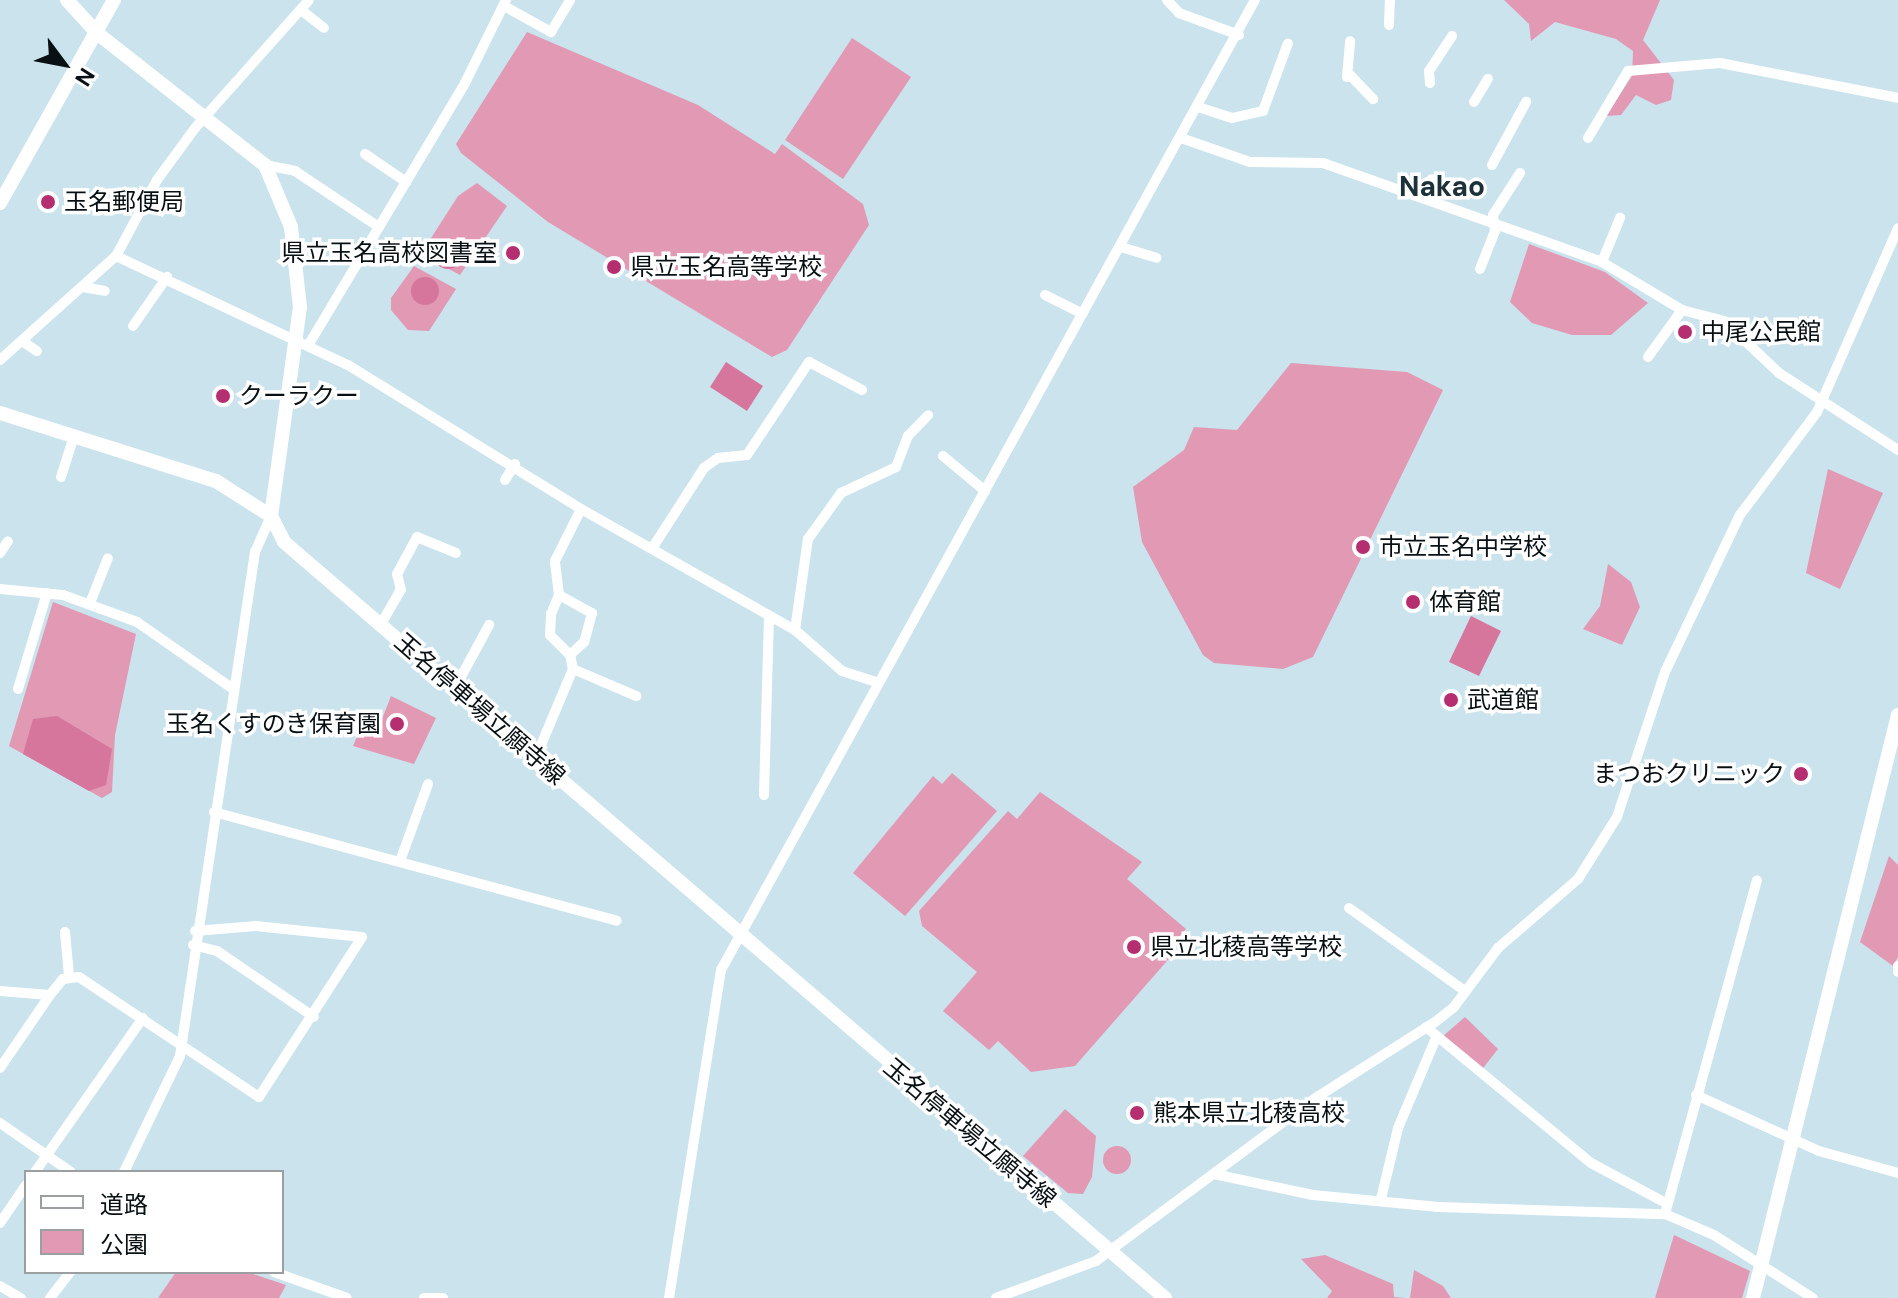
<!DOCTYPE html>
<html>
<head>
<meta charset="utf-8">
<style>
  body { margin:0 }
  #map { position:relative; width:1898px; height:1298px; overflow:hidden; background:#cae3ed; font-family:"DM Sans","Noto Sans JP",sans-serif }
  div>[style] { position:absolute }
  [style*='--x'] { left:calc(var(--x)*1px); top:calc(var(--y)*1px); width:calc(var(--w)*1px); rotate:calc(var(--a)*1deg) }
  .green>* { inset:0; background:#e199b4 }
  .round { border-radius:50% }
  .water>* { inset:0; background:#d6769d }
  .street>* { height:10px; margin:-5px; padding:0 5px; transform-origin:5px; border-radius:5px; background:#fff }
  .secondary>* { height:14px; margin:-7px; padding:0 7px; transform-origin:7px; border-radius:7px; background:#fff }
  .dots>* { width:22px; height:22px; translate:-50% -50%; box-sizing:border-box; border:4px solid #fff; border-radius:50% }
  span { translate:-50% -50%; white-space:nowrap; text-align:center; line-height:1.15; -webkit-text-stroke:7px #fff; paint-order:stroke }
  .poi-label { font-size:24px; color:#081014 }
  .left { translate:0 -50%; text-align:left }
  .right { translate:-100% -50%; text-align:right }
  .street-label { font-size:24px; color:#081014 }
  .quarter-label { font-size:28px; color:#1c3139; font-weight:700 }
  .legend { position:absolute; left:24px; top:1170px; width:260px; height:104px; box-sizing:border-box; background:#fff; border:2px solid #9c9fa1; margin:0; padding:10px 14px; list-style:none; font-size:24px; color:#081014 }
  .legend li { display:flex; align-items:center; gap:16px; height:40px }
  .legend b { width:40px; border:2px solid #9c9fa1 }
  .north { position:absolute; left:24px; top:24px; width:80px; height:80px; -webkit-text-stroke:6px #fff; paint-order:stroke; rotate:122deg; font-size:22px; font-weight:700; line-height:32px; text-align:center; color:#081014 }
  .north::after { content:''; display:block; margin:auto; width:28px; height:36px; background:#081014; clip-path:polygon(50% 0,100% 100%,50% 72%,0 100%) }
</style>
</head>
<body>
<div id="map">
  <div class="green">
    <i style="clip-path:polygon(1504px 0,1660px 0,1643px 40px,1674px 80px,1671px 100px,1656px 105px,1636px 95px,1621px 115px,1606px 116px,1632px 76px,1633px 51px,1616px 39px,1555px 22px,1531px 41px,1529px 24px)"></i>
    <i style="clip-path:polygon(527px 32px,698px 105px,775px 154px,782px 144px,863px 204px,869px 225px,787px 350px,772px 357px,548px 222px,461px 153px,456px 144px)"></i>
    <i style="clip-path:polygon(852px 38px,911px 77px,843px 179px,785px 140px)"></i>
    <i style="clip-path:polygon(477px 183px,507px 206px,460px 275px,427px 257px,424px 249px,458px 196px)"></i>
    <i style="clip-path:polygon(1529px 244px,1605px 272px,1648px 303px,1611px 335px,1572px 335px,1532px 323px,1510px 302px)"></i>
    <i style="clip-path:polygon(414px 266px,456px 289px,429px 331px,408px 330px,391px 310px,391px 298px)"></i>
    <i style="clip-path:polygon(1291px 363px,1407px 372px,1443px 390px,1313px 657px,1283px 669px,1214px 663px,1203px 655px,1142px 542px,1133px 487px,1184px 450px,1194px 427px,1237px 430px)"></i>
    <i style="clip-path:polygon(1828px 469px,1883px 493px,1840px 589px,1806px 573px)"></i>
    <i style="clip-path:polygon(1608px 564px,1631px 582px,1640px 607px,1622px 645px,1583px 629px,1600px 606px)"></i>
    <i style="clip-path:polygon(53px 602px,136px 634px,115px 735px,112px 792px,102px 798px,9px 746px)"></i>
    <i style="clip-path:polygon(391px 696px,436px 718px,414px 764px,353px 746px,367px 713px,382px 719px)"></i>
    <i style="clip-path:polygon(952px 773px,997px 811px,905px 916px,853px 873px,933px 776px,942px 784px)"></i>
    <i style="clip-path:polygon(1040px 792px,1142px 862px,1127px 879px,1186px 929px,1169px 948px,1174px 953px,1075px 1066px,1031px 1072px,998px 1041px,989px 1050px,943px 1011px,977px 972px,922px 926px,919px 911px,1008px 811px,1017px 819px)"></i>
    <i style="clip-path:polygon(1889px 856px,1898px 865px,1898px 957px,1893px 966px,1860px 942px)"></i>
    <i style="clip-path:polygon(1465px 1017px,1498px 1049px,1480px 1072px,1443px 1036px)"></i>
    <i style="clip-path:polygon(1065px 1109px,1096px 1136px,1092px 1177px,1083px 1194px,1068px 1193px,1023px 1156px)"></i>
    <i class="round" style="left:1103px;top:1146px;width:28px;height:28px"></i>
    <i style="clip-path:polygon(1674px 1235px,1750px 1271px,1742px 1298px,1655px 1298px)"></i>
    <i style="clip-path:polygon(1325px 1255px,1393px 1284px,1394px 1297px,1406px 1298px,1327px 1298px,1332px 1291px,1301px 1259px)"></i>
    <i style="clip-path:polygon(1414px 1270px,1443px 1286px,1451px 1298px,1410px 1298px)"></i>
    <i style="clip-path:polygon(176px 1272px,247px 1272px,286px 1285px,279px 1298px,158px 1298px)"></i>
  </div>
  <div class="water">
    <i class="round" style="left:434px;top:241px;width:28px;height:28px"></i>
    <i class="round" style="left:411px;top:277px;width:28px;height:28px"></i>
    <i style="clip-path:polygon(726px 362px,763px 386px,747px 411px,710px 387px)"></i>
    <i style="clip-path:polygon(1471px 616px,1501px 631px,1479px 676px,1449px 662px)"></i>
    <i style="clip-path:polygon(57px 716px,112px 749px,106px 785px,89px 791px,23px 754px,33px 719px)"></i>
  </div>
  <div class="street">
    <i style="--x:1167;--y:0;--w:18;--a:47"></i>
    <i style="--x:1179;--y:13;--w:64;--a:20.1"></i>
    <i style="--x:504;--y:6;--w:54;--a:29"></i>
    <i style="--x:551;--y:32;--w:37;--a:-59"></i>
    <i style="--x:301;--y:10;--w:29;--a:38"></i>
    <i style="--x:1389;--y:25;--w:25;--a:-88"></i>
    <i style="--x:1349;--y:74;--w:35;--a:46"></i>
    <i style="--x:1347;--y:77;--w:36;--a:-85"></i>
    <i style="--x:1430;--y:83;--w:12;--a:-95"></i>
    <i style="--x:1429;--y:71;--w:42;--a:-56.7"></i>
    <i style="--x:1474;--y:102;--w:27;--a:-59"></i>
    <i style="--x:1198;--y:107;--w:36;--a:18"></i>
    <i style="--x:1232;--y:118;--w:32;--a:-13"></i>
    <i style="--x:1263;--y:111;--w:72;--a:-69.8"></i>
    <i style="--x:1181;--y:138;--w:73;--a:19.2"></i>
    <i style="--x:1250;--y:162;--w:73;--a:0.8"></i>
    <i style="--x:1323;--y:163;--w:296;--a:19.5"></i>
    <i style="--x:1602;--y:262;--w:93;--a:31"></i>
    <i style="--x:1682;--y:310;--w:43;--a:14.7"></i>
    <i style="--x:1724;--y:321;--w:76;--a:43.4"></i>
    <i style="--x:1779;--y:373;--w:142;--a:32.9"></i>
    <i style="--x:1588;--y:138;--w:78;--a:-59.2"></i>
    <i style="--x:1628;--y:71;--w:92;--a:-5"></i>
    <i style="--x:1720;--y:63;--w:181;--a:11.1"></i>
    <i style="--x:365;--y:154;--w:50;--a:34.3"></i>
    <i style="--x:265;--y:165;--w:31;--a:11"></i>
    <i style="--x:295;--y:171;--w:101;--a:33.7"></i>
    <i style="--x:1492;--y:165;--w:72;--a:-61.6"></i>
    <i style="--x:152;--y:192;--w:35;--a:35"></i>
    <i style="--x:1416;--y:196;--w:23;--a:-47"></i>
    <i style="--x:1121;--y:247;--w:37;--a:17"></i>
    <i style="--x:116;--y:256;--w:256;--a:25.2"></i>
    <i style="--x:348;--y:365;--w:274;--a:31.7"></i>
    <i style="--x:581;--y:509;--w:246;--a:29.5"></i>
    <i style="--x:795;--y:630;--w:62;--a:41.1"></i>
    <i style="--x:842;--y:671;--w:35;--a:18"></i>
    <i style="--x:1602;--y:262;--w:48;--a:-67.8"></i>
    <i style="--x:1480;--y:269;--w:41;--a:-68.5"></i>
    <i style="--x:1495;--y:231;--w:16;--a:-97"></i>
    <i style="--x:1493;--y:215;--w:50;--a:-57.3"></i>
    <i style="--x:83;--y:287;--w:22;--a:10"></i>
    <i style="--x:1045;--y:295;--w:42;--a:26.6"></i>
    <i style="--x:133;--y:326;--w:60;--a:-55.2"></i>
    <i style="--x:22;--y:341;--w:18;--a:34"></i>
    <i style="--x:309;--y:344;--w:304;--a:-59.1"></i>
    <i style="--x:465;--y:83;--w:93;--a:-63.7"></i>
    <i style="--x:1648;--y:357;--w:58;--a:-54.1"></i>
    <i style="--x:0;--y:360;--w:156;--a:-41.9"></i>
    <i style="--x:116;--y:256;--w:86;--a:-61.7"></i>
    <i style="--x:157;--y:180;--w:64;--a:-53.8"></i>
    <i style="--x:195;--y:128;--w:171;--a:-48.3"></i>
    <i style="--x:943;--y:456;--w:55;--a:39.8"></i>
    <i style="--x:61;--y:477;--w:43;--a:-72.4"></i>
    <i style="--x:505;--y:480;--w:19;--a:-58"></i>
    <i style="--x:653;--y:547;--w:94;--a:-57.2"></i>
    <i style="--x:704;--y:468;--w:17;--a:-36"></i>
    <i style="--x:718;--y:458;--w:29;--a:-6"></i>
    <i style="--x:747;--y:455;--w:112;--a:-56.3"></i>
    <i style="--x:809;--y:362;--w:60;--a:27.8"></i>
    <i style="--x:0;--y:553;--w:14;--a:-56"></i>
    <i style="--x:0;--y:589;--w:63;--a:5.4"></i>
    <i style="--x:63;--y:595;--w:79;--a:20"></i>
    <i style="--x:137;--y:622;--w:117;--a:34.9"></i>
    <i style="--x:559;--y:595;--w:38;--a:29"></i>
    <i style="--x:592;--y:613;--w:30;--a:105"></i>
    <i style="--x:584;--y:642;--w:19;--a:137"></i>
    <i style="--x:90;--y:603;--w:48;--a:-68.2"></i>
    <i style="--x:381;--y:624;--w:39;--a:-60"></i>
    <i style="--x:401;--y:590;--w:16;--a:-104"></i>
    <i style="--x:397;--y:574;--w:42;--a:-61.6"></i>
    <i style="--x:417;--y:537;--w:42;--a:22.3"></i>
    <i style="--x:795;--y:630;--w:92;--a:-81.9"></i>
    <i style="--x:808;--y:539;--w:57;--a:-54.3"></i>
    <i style="--x:841;--y:493;--w:61;--a:-25.3"></i>
    <i style="--x:896;--y:467;--w:33;--a:-69"></i>
    <i style="--x:908;--y:436;--w:29;--a:-46"></i>
    <i style="--x:573;--y:669;--w:69;--a:23.2"></i>
    <i style="--x:455;--y:688;--w:72;--a:-61.6"></i>
    <i style="--x:18;--y:689;--w:100;--a:-73.2"></i>
    <i style="--x:536;--y:757;--w:95;--a:-67.2"></i>
    <i style="--x:573;--y:669;--w:14;--a:-102"></i>
    <i style="--x:570;--y:655;--w:28;--a:-135"></i>
    <i style="--x:550;--y:635;--w:21;--a:-87"></i>
    <i style="--x:551;--y:614;--w:21;--a:-67"></i>
    <i style="--x:559;--y:595;--w:34;--a:-97"></i>
    <i style="--x:555;--y:561;--w:58;--a:-63.4"></i>
    <i style="--x:764;--y:795;--w:178;--a:-88.4"></i>
    <i style="--x:214;--y:812;--w:417;--a:15.1"></i>
    <i style="--x:400;--y:861;--w:82;--a:-70"></i>
    <i style="--x:1349;--y:908;--w:143;--a:35.6"></i>
    <i style="--x:65;--y:932;--w:44;--a:84.8"></i>
    <i style="--x:193;--y:945;--w:25;--a:14"></i>
    <i style="--x:217;--y:951;--w:117;--a:34.2"></i>
    <i style="--x:1898;--y:966;--w:6;--a:90"></i>
    <i style="--x:0;--y:991;--w:50;--a:4.6"></i>
    <i style="--x:50;--y:995;--w:21;--a:-51"></i>
    <i style="--x:63;--y:979;--w:16;--a:-7"></i>
    <i style="--x:79;--y:977;--w:216;--a:33.7"></i>
    <i style="--x:259;--y:1097;--w:190;--a:-57.2"></i>
    <i style="--x:362;--y:937;--w:107;--a:-174.1"></i>
    <i style="--x:256;--y:926;--w:61;--a:175.3"></i>
    <i style="--x:1426;--y:1027;--w:214;--a:39.5"></i>
    <i style="--x:1591;--y:1163;--w:85;--a:28.1"></i>
    <i style="--x:0;--y:1068;--w:88;--a:-55.6"></i>
    <i style="--x:1696;--y:1095;--w:135;--a:24.5"></i>
    <i style="--x:1819;--y:1151;--w:82;--a:15.6"></i>
    <i style="--x:0;--y:1123;--w:86;--a:34.6"></i>
    <i style="--x:35;--y:1172;--w:188;--a:-55"></i>
    <i style="--x:124;--y:1172;--w:129;--a:-64.2"></i>
    <i style="--x:180;--y:1056;--w:510;--a:-81.54"></i>
    <i style="--x:255;--y:552;--w:39;--a:-66"></i>
    <i style="--x:1214;--y:1174;--w:101;--a:12"></i>
    <i style="--x:1313;--y:1195;--w:126;--a:5.5"></i>
    <i style="--x:1438;--y:1207;--w:227;--a:1.8"></i>
    <i style="--x:1665;--y:1214;--w:53;--a:23.2"></i>
    <i style="--x:1714;--y:1235;--w:117;--a:32.5"></i>
    <i style="--x:1381;--y:1199;--w:73;--a:-76.5"></i>
    <i style="--x:1398;--y:1128;--w:98;--a:-67.1"></i>
    <i style="--x:1665;--y:1214;--w:346;--a:-74.6"></i>
    <i style="--x:0;--y:1223;--w:46;--a:-55.6"></i>
    <i style="--x:274;--y:1272;--w:77;--a:19.6"></i>
    <i style="--x:0;--y:1286;--w:24;--a:30"></i>
    <i style="--x:50;--y:1298;--w:33;--a:-52"></i>
    <i style="--x:424;--y:1298;--w:19;--a:0"></i>
    <i style="--x:669;--y:1298;--w:332;--a:-81"></i>
    <i style="--x:721;--y:970;--w:1107;--a:-61.17"></i>
    <i style="--x:996;--y:1298;--w:107;--a:-20.3"></i>
    <i style="--x:1096;--y:1261;--w:272;--a:-36.6"></i>
    <i style="--x:1314;--y:1099;--w:143;--a:-32.5"></i>
    <i style="--x:1435;--y:1022;--w:24;--a:-38"></i>
    <i style="--x:1454;--y:1007;--w:74;--a:-53.3"></i>
    <i style="--x:1498;--y:948;--w:106;--a:-40.8"></i>
    <i style="--x:1578;--y:879;--w:73;--a:-57.8"></i>
    <i style="--x:1617;--y:817;--w:153;--a:-71.7"></i>
    <i style="--x:1665;--y:672;--w:174;--a:-64.5"></i>
    <i style="--x:1740;--y:515;--w:129;--a:-53.2"></i>
    <i style="--x:1817;--y:412;--w:201;--a:-66.2"></i>
  </div>
  <div class="secondary">
    <i style="--x:67;--y:0;--w:45;--a:47.7"></i>
    <i style="--x:97;--y:33;--w:214;--a:38.2"></i>
    <i style="--x:265;--y:165;--w:67;--a:67.2"></i>
    <i style="--x:291;--y:227;--w:81;--a:83.6"></i>
    <i style="--x:300;--y:307;--w:211;--a:97.9"></i>
    <i style="--x:271;--y:516;--w:29;--a:63"></i>
    <i style="--x:284;--y:542;--w:1161;--a:40.63"></i>
    <i style="--x:0;--y:203;--w:233;--a:-60.7"></i>
    <i style="--x:0;--y:413;--w:226;--a:17.5"></i>
    <i style="--x:216;--y:481;--w:65;--a:32.5"></i>
    <i style="--x:1753;--y:1298;--w:601;--a:-76.03"></i>
  </div>
  <div class="dots">
    <i style="left:48px;top:202px;background:#b52e70"></i>
    <i style="left:513px;top:253px;background:#b52e70"></i>
    <i style="left:614px;top:267px;background:#b52e70"></i>
    <i style="left:1685px;top:332px;background:#b52e70"></i>
    <i style="left:223px;top:396px;background:#b52e70"></i>
    <i style="left:1363px;top:547px;background:#b52e70"></i>
    <i style="left:1413px;top:602px;background:#b52e70"></i>
    <i style="left:1451px;top:700px;background:#b52e70"></i>
    <i style="left:397px;top:724px;background:#b52e70"></i>
    <i style="left:1801px;top:774px;background:#b52e70"></i>
    <i style="left:1134px;top:947px;background:#b52e70"></i>
    <i style="left:1137px;top:1113px;background:#b52e70"></i>
  </div>
  <div class="poi-label">
    <span class="left" style="left:64px;top:202px">玉名郵便局</span>
    <span class="right" style="left:497px;top:253px">県立玉名高校図書室</span>
    <span class="left" style="left:630px;top:267px">県立玉名高等学校</span>
    <span class="left" style="left:1701px;top:332px">中尾公民館</span>
    <span class="left" style="left:239px;top:396px">クーラクー</span>
    <span class="left" style="left:1379px;top:547px">市立玉名中学校</span>
    <span class="left" style="left:1429px;top:602px">体育館</span>
    <span class="left" style="left:1467px;top:700px">武道館</span>
    <span class="right" style="left:381px;top:724px">玉名くすのき保育園</span>
    <span class="right" style="left:1785px;top:774px">まつおクリニック</span>
    <span class="left" style="left:1150px;top:947px">県立北稜高等学校</span>
    <span class="left" style="left:1153px;top:1113px">熊本県立北稜高校</span>
  </div>
  <div class="street-label">
    <span style="left:480px;top:709px;rotate:41deg">玉名停車場立願寺線</span>
    <span style="left:970px;top:1133px;rotate:40deg">玉名停車場立願寺線</span>
  </div>
  <div class="quarter-label">
    <span style="left:1442px;top:187px">Nakao</span>
  </div>
  <ul class="legend">
  <li><b style="height:10px;background:#fff"></b>道路</li>
  <li><b style="height:22px;background:#e199b4"></b>公園</li>
  </ul>
  <div class="north">N</div>
</div>
</body>
</html>
